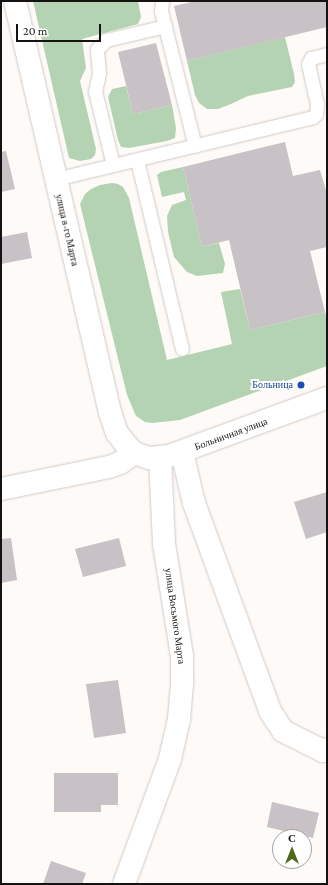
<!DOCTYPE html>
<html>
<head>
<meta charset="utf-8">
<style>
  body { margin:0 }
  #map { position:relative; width:328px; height:885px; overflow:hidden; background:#fefaf7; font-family:"Crimson Pro",serif }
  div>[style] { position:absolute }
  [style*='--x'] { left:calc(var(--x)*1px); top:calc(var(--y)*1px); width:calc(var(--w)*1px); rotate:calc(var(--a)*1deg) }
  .green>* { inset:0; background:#b4d3b3 }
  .building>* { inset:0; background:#c8c1c5 }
  .roads { filter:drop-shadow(0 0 1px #d1cac5) drop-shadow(0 0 1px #d1cac5) }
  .service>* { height:13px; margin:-6.5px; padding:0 6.5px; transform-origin:6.5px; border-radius:6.5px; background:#fff }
  .minor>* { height:22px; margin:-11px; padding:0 11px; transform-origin:11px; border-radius:11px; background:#fff }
  .dots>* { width:11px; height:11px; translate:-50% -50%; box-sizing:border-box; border:2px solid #fff; border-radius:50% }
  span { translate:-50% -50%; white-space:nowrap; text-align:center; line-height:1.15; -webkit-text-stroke:4px #fff; paint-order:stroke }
  .street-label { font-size:10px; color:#151311 }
  .transit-label { font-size:10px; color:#164399 }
  .right { translate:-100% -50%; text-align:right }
  .frame { position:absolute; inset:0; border:2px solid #151311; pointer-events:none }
  .north { position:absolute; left:272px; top:829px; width:40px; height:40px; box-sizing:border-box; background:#fff; border:1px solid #a1a1a0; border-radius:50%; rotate:0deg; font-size:11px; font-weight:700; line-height:16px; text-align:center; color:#151311 }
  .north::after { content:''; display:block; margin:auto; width:14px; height:18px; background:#506a1b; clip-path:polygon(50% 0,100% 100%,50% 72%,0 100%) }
  .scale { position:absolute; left:16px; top:24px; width:85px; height:18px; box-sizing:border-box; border:2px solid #151311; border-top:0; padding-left:5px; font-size:12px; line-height:14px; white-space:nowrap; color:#151311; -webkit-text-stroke:3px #fff; paint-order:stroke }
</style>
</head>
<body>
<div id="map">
  <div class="green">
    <i style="clip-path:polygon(33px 1px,138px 1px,141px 17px,138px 24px,82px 39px,86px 68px,80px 81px,96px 149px,95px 155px,91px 159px,80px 161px,69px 158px)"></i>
    <i style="clip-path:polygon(285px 37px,294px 74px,295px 82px,292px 87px,248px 96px,231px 104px,218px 109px,207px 109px,199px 103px,195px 95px,187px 61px)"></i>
    <i style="clip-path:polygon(126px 86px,133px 114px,172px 105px,176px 128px,175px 138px,167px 141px,129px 148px,121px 147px,118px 140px,108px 97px,112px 89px)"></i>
    <i style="clip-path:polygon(183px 167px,202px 247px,219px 243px,225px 264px,223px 273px,197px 276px,187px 272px,174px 257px,168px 232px,167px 216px,172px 205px,186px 200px,184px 192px,162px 197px,157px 175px,161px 172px)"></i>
    <i style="clip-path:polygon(112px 183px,118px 184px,123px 187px,129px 198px,167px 360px,232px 344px,221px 292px,240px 289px,250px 330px,325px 312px,327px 320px,327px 366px,180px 420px,152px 423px,145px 422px,136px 416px,127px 395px,80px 204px,85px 194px,91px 189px,100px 185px)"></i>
  </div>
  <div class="building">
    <i style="clip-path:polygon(196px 1px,327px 1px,327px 27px,187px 61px,174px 6px)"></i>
    <i style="clip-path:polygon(156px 43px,172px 105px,133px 114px,118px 52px)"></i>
    <i style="clip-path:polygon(285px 142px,293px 176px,320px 170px,327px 194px,327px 247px,310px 251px,325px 312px,250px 330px,229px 240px,202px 247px,183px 167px)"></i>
    <i style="clip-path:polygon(6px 151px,15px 189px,1px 192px,1px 152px)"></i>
    <i style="clip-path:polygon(27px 232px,32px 258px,1px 264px,1px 237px)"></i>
    <i style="clip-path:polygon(327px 492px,327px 532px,306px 539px,294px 502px)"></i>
    <i style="clip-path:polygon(11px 538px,17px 580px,1px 583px,1px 539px)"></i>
    <i style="clip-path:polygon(119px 538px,126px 566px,83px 577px,75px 549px)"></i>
    <i style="clip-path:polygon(118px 680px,126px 733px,94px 738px,86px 684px)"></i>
    <i style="clip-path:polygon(54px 773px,118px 773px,118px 805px,101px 805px,101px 812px,54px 812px)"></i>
    <i style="clip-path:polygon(272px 802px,319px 813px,313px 838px,267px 827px)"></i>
    <i style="clip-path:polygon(51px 861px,86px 873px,82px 884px,43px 884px)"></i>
  </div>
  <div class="roads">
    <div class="service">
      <i style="--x:162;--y:1;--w:10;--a:96"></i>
      <i style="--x:161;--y:11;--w:139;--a:75.9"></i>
      <i style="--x:137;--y:160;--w:194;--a:76.6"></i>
      <i style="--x:113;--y:165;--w:76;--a:-103.7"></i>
      <i style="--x:95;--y:91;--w:18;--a:-77"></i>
      <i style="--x:99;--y:73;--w:24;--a:-95"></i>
      <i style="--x:97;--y:49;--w:13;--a:-45"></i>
      <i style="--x:106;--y:40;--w:61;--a:-13.3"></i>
      <i style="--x:55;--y:179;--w:265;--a:-13.5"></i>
      <i style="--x:313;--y:117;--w:4;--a:-45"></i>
      <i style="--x:316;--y:114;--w:10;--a:-84"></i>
      <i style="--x:317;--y:104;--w:41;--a:-102.7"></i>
      <i style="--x:308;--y:64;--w:7;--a:-63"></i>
      <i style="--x:311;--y:58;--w:16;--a:-14"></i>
    </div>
    <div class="minor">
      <i style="--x:15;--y:1;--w:422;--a:77"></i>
      <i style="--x:110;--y:412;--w:22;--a:72"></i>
      <i style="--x:117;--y:433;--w:16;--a:52"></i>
      <i style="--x:127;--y:446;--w:10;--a:45"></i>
      <i style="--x:134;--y:453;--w:16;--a:18"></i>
      <i style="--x:149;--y:458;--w:20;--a:-6"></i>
      <i style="--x:169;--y:456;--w:168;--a:-20.2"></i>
      <i style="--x:182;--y:452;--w:52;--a:76.8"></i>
      <i style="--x:194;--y:503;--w:221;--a:69.9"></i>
      <i style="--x:270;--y:711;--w:24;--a:57"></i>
      <i style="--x:283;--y:731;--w:45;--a:26.6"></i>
      <i style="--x:323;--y:751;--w:4;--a:-27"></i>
      <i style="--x:1;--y:489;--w:110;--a:-11.5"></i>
      <i style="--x:109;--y:467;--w:12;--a:-20"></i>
      <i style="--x:120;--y:463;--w:17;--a:-36"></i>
      <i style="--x:124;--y:884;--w:133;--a:-69.8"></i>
      <i style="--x:170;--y:759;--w:41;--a:-77.3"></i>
      <i style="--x:179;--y:719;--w:37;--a:-85"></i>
      <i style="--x:182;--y:682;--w:26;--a:-90"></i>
      <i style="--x:182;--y:656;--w:114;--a:-99.1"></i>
      <i style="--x:164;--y:543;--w:85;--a:-92.7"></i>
    </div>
  </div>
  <div class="dots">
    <i style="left:301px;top:385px;background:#1a4fb4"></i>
  </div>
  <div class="street-label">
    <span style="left:67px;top:230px;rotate:77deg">улица 8-го Марта</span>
    <span style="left:231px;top:434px;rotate:-20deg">Больничная улица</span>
    <span style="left:175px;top:616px;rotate:82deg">улица Восьмого Марта</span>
  </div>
  <div class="transit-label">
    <span class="right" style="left:293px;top:385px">Больница</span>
  </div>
  <div class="frame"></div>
  <div class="north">С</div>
  <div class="scale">20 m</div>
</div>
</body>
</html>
